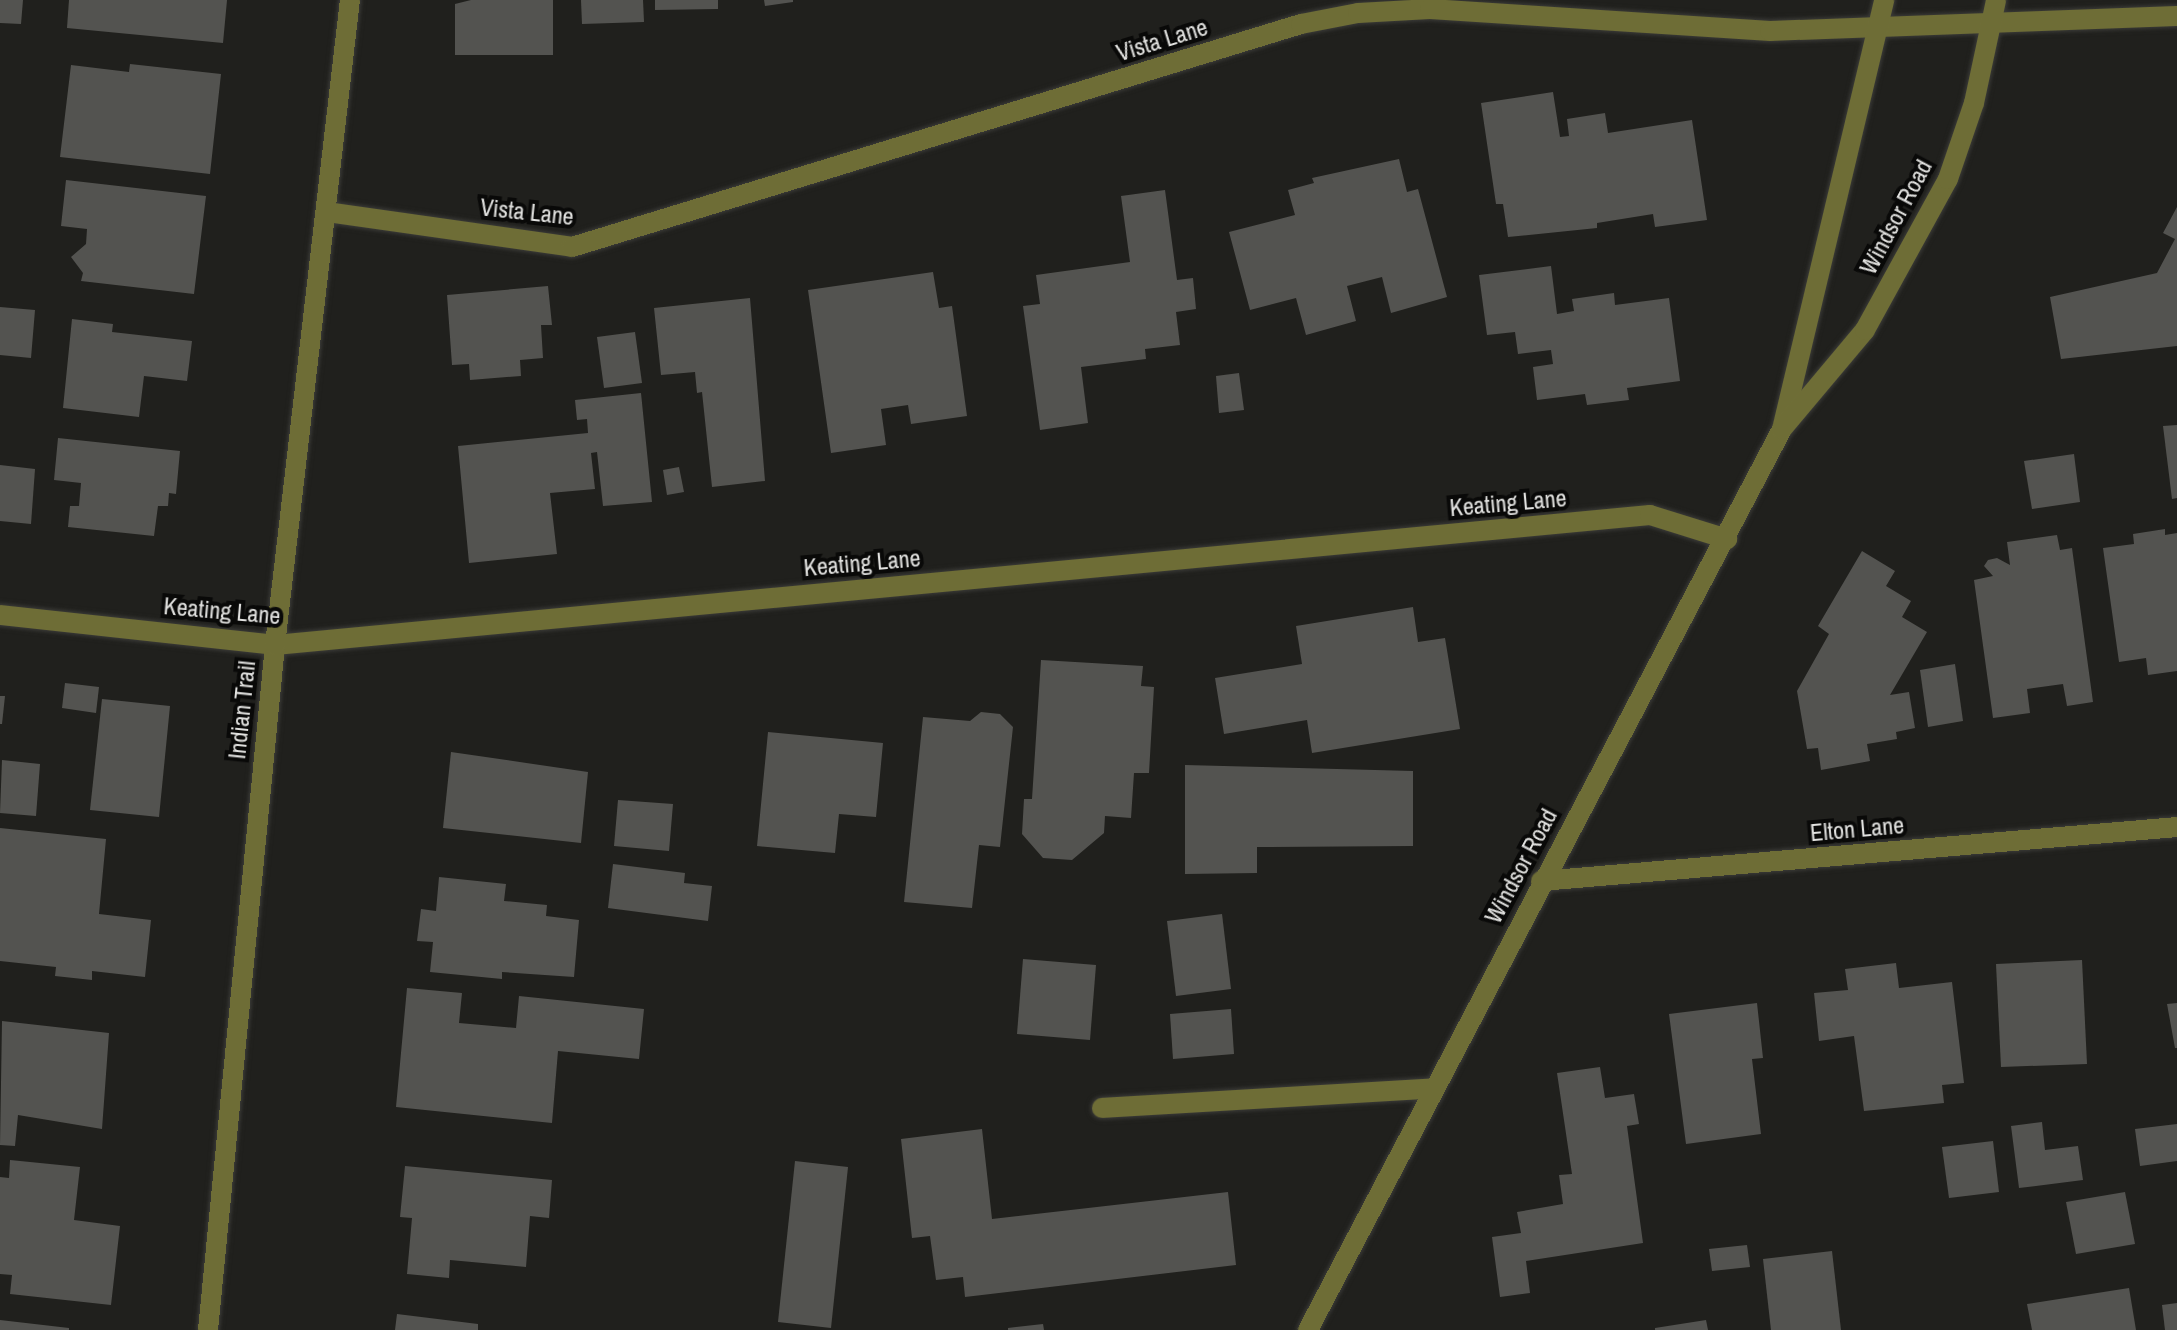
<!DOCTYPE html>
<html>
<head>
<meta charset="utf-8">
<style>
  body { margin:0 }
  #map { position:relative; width:2177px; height:1330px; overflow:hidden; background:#20201d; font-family:"Archivo Narrow",sans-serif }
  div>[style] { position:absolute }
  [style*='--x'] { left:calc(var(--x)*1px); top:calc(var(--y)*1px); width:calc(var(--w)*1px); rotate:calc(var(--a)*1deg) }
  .building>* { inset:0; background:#535350 }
  .roads { filter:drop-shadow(0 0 2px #3b3b38) drop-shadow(0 0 2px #3b3b38) }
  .minor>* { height:20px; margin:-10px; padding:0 10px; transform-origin:10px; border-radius:10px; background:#6e6d36 }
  span { translate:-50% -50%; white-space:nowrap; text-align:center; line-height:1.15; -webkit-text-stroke:8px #090908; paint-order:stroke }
  .street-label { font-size:24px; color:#e1e1df }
</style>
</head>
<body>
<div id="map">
  <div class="building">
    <i style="clip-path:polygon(0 0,23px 0,21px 24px,0 23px)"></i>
    <i style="clip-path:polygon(69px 0,227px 0,223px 43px,67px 28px)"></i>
    <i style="clip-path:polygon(471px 0,553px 0,553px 55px,455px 55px,455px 4px)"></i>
    <i style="clip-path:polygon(581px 0,643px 0,644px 22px,582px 24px)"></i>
    <i style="clip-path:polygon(655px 0,718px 0,718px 9px,655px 10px)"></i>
    <i style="clip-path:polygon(764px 0,793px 0,793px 2px,765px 6px)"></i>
    <i style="clip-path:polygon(130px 64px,221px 74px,210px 174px,60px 157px,71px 65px,129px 72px)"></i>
    <i style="clip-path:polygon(1553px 92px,1560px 137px,1569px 136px,1567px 119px,1605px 113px,1608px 133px,1692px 120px,1707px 220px,1655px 227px,1653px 214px,1597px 223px,1597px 228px,1508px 237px,1503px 204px,1496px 204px,1481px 103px)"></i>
    <i style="clip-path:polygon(1399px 159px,1407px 192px,1418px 189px,1447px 297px,1391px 313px,1382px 277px,1347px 286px,1356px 321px,1306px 335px,1296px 298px,1250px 310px,1229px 232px,1295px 215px,1288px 190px,1314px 183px,1312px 178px)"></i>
    <i style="clip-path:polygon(66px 180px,206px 196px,194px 294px,81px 281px,83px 273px,71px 257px,86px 244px,87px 229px,61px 226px)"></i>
    <i style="clip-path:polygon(1165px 190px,1177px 280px,1193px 278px,1196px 309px,1176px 312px,1180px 345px,1145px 349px,1146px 359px,1081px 367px,1088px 423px,1040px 430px,1023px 306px,1040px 304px,1036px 275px,1130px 262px,1121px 196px)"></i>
    <i style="clip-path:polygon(2177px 207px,2177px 346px,2061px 359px,2050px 297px,2157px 273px,2175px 239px,2163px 233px)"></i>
    <i style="clip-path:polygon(1551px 266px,1557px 314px,1574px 311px,1572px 299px,1614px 293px,1615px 305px,1669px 298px,1680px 381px,1627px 388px,1629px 400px,1587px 405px,1585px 394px,1537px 400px,1533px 367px,1553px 364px,1551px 350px,1518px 354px,1515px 332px,1487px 335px,1479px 275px)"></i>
    <i style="clip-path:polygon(933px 272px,939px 308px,952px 306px,967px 416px,911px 424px,908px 405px,881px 409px,886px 445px,831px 453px,808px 290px)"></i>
    <i style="clip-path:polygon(548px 286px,552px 325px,541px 325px,543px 358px,520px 360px,521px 376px,470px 380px,469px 364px,452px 365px,447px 295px)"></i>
    <i style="clip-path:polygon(750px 298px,765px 481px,712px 487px,702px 392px,697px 393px,695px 372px,661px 375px,654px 308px)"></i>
    <i style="clip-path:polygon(0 307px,35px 310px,31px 358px,0 355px)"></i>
    <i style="clip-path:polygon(72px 319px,113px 324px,112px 332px,192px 341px,187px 381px,144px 376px,139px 417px,63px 408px)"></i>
    <i style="clip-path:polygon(635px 332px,642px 383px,604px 388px,597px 337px)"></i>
    <i style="clip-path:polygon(1239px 373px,1244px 410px,1219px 413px,1216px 376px)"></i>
    <i style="clip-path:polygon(641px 393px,652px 502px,603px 506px,597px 452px,591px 453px,595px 489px,550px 493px,557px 554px,469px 563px,458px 446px,588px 433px,587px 419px,577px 420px,575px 400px)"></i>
    <i style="clip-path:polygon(2177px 425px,2177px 498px,2172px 499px,2163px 426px)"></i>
    <i style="clip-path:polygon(58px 438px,180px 451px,176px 494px,169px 493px,168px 506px,158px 506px,154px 536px,68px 527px,70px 506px,79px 506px,81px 483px,54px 480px)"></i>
    <i style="clip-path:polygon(2074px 454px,2080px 502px,2032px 509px,2024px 461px)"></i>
    <i style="clip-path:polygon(0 465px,35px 469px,31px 524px,0 521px)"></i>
    <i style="clip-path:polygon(679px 467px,684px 492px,667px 495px,663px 470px)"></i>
    <i style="clip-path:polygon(2165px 529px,2165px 535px,2177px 533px,2177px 671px,2148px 675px,2146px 658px,2119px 662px,2103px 548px,2134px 544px,2133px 534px)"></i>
    <i style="clip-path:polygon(2057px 535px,2060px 550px,2072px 548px,2093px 702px,2067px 706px,2063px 684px,2027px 689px,2030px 713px,1993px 718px,1974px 580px,1993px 576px,1984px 566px,1988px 560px,1997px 558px,2010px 565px,2007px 542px)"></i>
    <i style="clip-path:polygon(1862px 551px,1895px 571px,1886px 586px,1911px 601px,1902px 617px,1927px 632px,1890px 695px,1909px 692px,1915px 728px,1896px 732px,1897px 739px,1867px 744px,1870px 761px,1821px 770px,1818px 748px,1807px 749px,1797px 691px,1829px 634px,1818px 626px)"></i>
    <i style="clip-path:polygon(1413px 607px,1418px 642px,1445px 638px,1460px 729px,1312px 753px,1307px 720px,1224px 734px,1215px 678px,1302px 664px,1296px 626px)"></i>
    <i style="clip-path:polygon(1041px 660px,1143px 666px,1141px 686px,1154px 687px,1149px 773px,1134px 773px,1131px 818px,1105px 816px,1104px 833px,1072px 860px,1043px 858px,1022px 834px,1024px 799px,1032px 799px)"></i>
    <i style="clip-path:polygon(1955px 664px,1963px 721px,1928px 727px,1920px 670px)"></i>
    <i style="clip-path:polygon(65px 683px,99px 687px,96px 713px,62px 708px)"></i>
    <i style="clip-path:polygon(0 696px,5px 696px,2px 724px,0 724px)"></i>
    <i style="clip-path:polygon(102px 699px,170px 706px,159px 817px,90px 810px)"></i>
    <i style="clip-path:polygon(981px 712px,1000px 714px,1013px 727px,1000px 847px,979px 845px,972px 908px,904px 902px,923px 717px,970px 721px)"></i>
    <i style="clip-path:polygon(768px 732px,883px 743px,876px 817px,839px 814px,835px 853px,757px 846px)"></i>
    <i style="clip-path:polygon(451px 752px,588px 772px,581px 843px,443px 828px)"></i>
    <i style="clip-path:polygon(2px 760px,40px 764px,36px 816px,0 813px)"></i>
    <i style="clip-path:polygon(1185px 765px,1413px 771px,1413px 846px,1257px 847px,1257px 873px,1185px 874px)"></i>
    <i style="clip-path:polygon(618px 800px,673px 804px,669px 851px,614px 846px)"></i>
    <i style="clip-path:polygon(0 828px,106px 839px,99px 914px,151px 920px,145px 977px,92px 971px,92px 980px,55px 976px,56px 967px,0 961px)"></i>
    <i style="clip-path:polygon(613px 864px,685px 873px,684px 883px,712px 886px,708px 921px,608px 908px)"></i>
    <i style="clip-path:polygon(439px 877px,506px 884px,504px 901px,547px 905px,546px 916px,579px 920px,574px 977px,502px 972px,502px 979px,430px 972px,433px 942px,417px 941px,421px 909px,436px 911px)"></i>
    <i style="clip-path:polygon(1222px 914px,1231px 989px,1176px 996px,1167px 921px)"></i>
    <i style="clip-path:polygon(1023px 959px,1096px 965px,1090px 1040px,1017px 1034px)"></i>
    <i style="clip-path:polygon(2082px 960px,2087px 1064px,2001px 1067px,1996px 964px)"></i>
    <i style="clip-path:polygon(1896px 963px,1899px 988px,1952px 982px,1964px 1083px,1942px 1085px,1944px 1103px,1864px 1111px,1854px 1036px,1819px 1041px,1814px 993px,1848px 990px,1845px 969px)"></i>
    <i style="clip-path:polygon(407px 988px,462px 993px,459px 1023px,516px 1028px,519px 996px,644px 1009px,639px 1059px,558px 1051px,552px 1123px,396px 1107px)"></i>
    <i style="clip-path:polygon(1757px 1003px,1763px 1058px,1752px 1059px,1761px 1134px,1686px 1144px,1669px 1014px)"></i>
    <i style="clip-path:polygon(2177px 1003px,2177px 1048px,2175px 1048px,2167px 1004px)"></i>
    <i style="clip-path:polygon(1231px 1009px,1234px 1054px,1173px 1059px,1170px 1014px)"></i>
    <i style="clip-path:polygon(2px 1021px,109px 1033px,102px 1129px,18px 1115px,15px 1146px,0 1145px)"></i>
    <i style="clip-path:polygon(1600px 1067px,1605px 1098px,1634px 1094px,1639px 1124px,1627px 1126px,1643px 1243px,1526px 1261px,1530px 1293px,1500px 1297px,1492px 1237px,1521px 1233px,1517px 1212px,1563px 1204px,1559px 1175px,1572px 1174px,1557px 1073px)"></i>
    <i style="clip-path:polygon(2042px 1122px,2045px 1150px,2078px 1146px,2083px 1180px,2019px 1188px,2011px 1126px)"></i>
    <i style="clip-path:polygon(2177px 1124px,2177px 1161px,2140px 1166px,2135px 1129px)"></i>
    <i style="clip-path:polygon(982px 1129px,992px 1219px,1228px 1192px,1236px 1265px,965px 1297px,963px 1277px,936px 1280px,930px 1236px,912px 1238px,901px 1139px)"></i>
    <i style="clip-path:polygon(1993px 1141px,1999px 1192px,1949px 1198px,1942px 1147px)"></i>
    <i style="clip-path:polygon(10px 1160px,80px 1167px,74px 1220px,120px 1226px,111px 1305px,10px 1294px,12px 1275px,0 1274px,0 1177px,9px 1178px)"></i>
    <i style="clip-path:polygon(795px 1161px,848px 1167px,831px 1328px,778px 1322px)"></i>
    <i style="clip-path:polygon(405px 1166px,552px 1180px,549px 1218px,530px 1216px,526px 1267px,450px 1260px,449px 1278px,407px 1274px,412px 1218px,400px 1217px)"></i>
    <i style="clip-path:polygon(2125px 1192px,2135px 1244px,2076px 1254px,2066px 1202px)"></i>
    <i style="clip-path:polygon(1747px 1245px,1750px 1267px,1712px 1271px,1709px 1249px)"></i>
    <i style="clip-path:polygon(1832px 1251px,1841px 1330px,1771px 1330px,1763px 1259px)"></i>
    <i style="clip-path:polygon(2129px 1288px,2136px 1330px,2032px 1330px,2027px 1304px)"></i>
    <i style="clip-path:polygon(2177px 1303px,2177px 1330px,2165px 1330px,2162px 1305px)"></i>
    <i style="clip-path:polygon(397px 1314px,478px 1324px,478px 1330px,395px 1330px)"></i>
    <i style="clip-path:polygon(0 1320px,69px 1328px,69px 1330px,0 1330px)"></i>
    <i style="clip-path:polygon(1706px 1320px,1708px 1330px,1655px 1330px,1655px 1328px)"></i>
    <i style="clip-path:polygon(1043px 1324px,1044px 1330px,1008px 1330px,1008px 1328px)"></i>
  </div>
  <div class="roads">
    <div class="minor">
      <i style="--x:327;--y:212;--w:247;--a:8.1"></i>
      <i style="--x:572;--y:247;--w:762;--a:-17.01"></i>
      <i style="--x:1301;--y:24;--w:58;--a:-10.9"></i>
      <i style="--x:1358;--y:13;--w:72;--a:-3.2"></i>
      <i style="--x:1430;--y:9;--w:341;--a:3.7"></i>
      <i style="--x:1770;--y:31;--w:407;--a:-2.1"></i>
      <i style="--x:1783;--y:425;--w:437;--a:-76.6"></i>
      <i style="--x:0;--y:615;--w:277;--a:6.2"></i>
      <i style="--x:275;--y:645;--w:1381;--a:-5.4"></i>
      <i style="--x:1650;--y:515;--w:81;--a:17.3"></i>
      <i style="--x:1541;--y:881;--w:638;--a:-4.85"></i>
      <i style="--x:1102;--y:1108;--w:333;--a:-3.4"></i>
      <i style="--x:208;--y:1330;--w:688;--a:-84.41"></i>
      <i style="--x:275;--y:645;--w:649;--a:-83.37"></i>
      <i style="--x:1308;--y:1330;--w:1018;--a:-62.25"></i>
      <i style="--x:1782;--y:429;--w:129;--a:-50"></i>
      <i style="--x:1865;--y:330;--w:172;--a:-61.2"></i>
      <i style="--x:1948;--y:179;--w:80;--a:-71.1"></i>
      <i style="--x:1974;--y:103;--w:105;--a:-77.9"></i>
    </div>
  </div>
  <div class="street-label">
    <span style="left:1162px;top:40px;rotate:-17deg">Vista Lane</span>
    <span style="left:527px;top:212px;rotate:6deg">Vista Lane</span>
    <span style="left:1896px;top:217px;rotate:-62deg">Windsor Road</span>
    <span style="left:1508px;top:503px;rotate:-5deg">Keating Lane</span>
    <span style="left:862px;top:563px;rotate:-5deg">Keating Lane</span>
    <span style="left:222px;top:611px;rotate:5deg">Keating Lane</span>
    <span style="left:242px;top:710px;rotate:-84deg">Indian Trail</span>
    <span style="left:1857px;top:829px;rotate:-5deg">Elton Lane</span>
    <span style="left:1521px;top:866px;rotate:-62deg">Windsor Road</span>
  </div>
</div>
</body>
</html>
